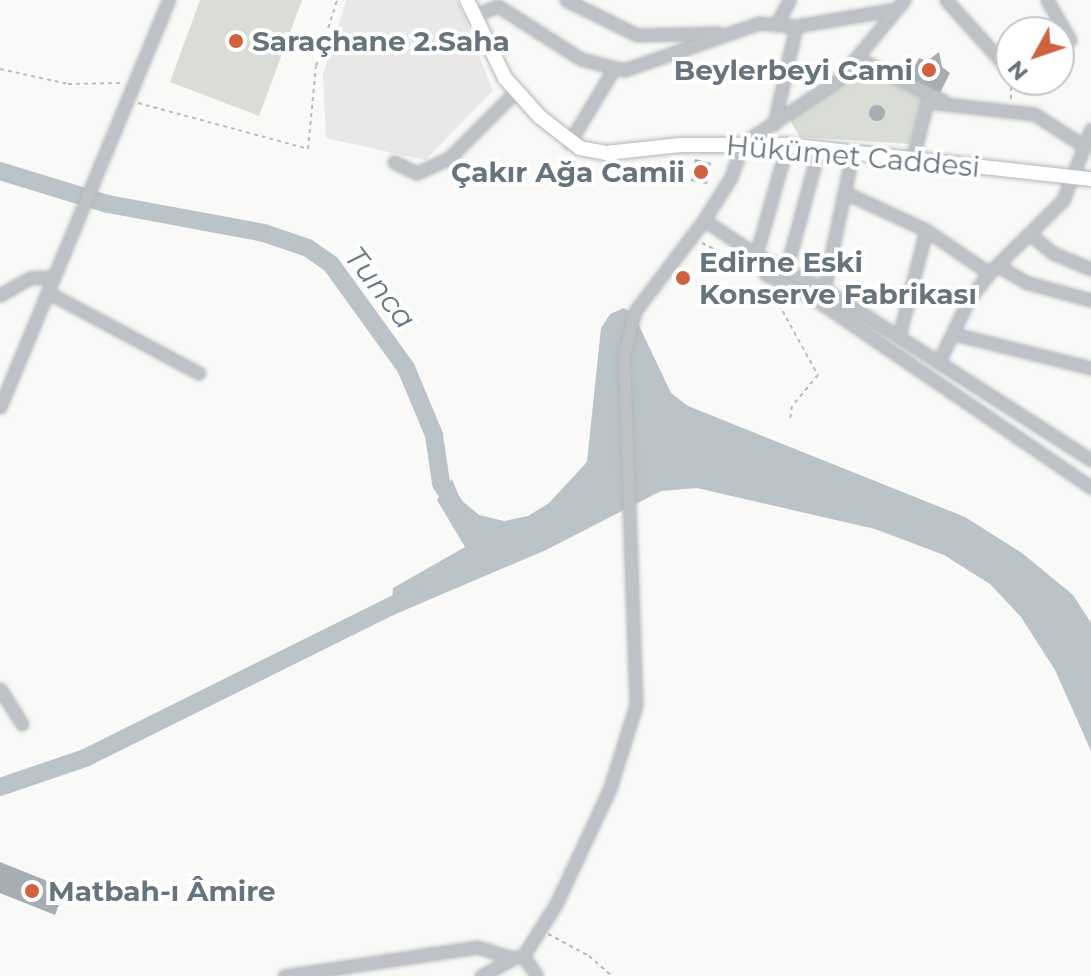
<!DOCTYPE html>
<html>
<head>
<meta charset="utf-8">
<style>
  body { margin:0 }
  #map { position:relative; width:1091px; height:976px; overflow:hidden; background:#f9f9f7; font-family:Montserrat,sans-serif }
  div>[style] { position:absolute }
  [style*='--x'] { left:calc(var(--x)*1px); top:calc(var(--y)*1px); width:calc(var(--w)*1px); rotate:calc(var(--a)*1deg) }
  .built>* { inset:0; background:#e7e8e7 }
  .green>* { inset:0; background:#d9ddd6 }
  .water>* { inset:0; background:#bac3c7 }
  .river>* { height:18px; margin:-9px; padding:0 9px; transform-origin:9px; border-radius:9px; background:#bac3c7 }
  .building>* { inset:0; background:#a6aeb3 }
  .round { border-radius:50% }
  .path>* { height:2px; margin-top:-1px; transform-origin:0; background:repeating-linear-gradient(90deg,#b9bcbe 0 4px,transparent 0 8px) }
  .roads { filter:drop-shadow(0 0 2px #b2b7ba) drop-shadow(0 0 2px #b2b7ba) }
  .minor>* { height:11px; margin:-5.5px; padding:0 5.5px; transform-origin:5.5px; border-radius:5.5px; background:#bec2c6 }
  .major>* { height:14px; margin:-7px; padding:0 7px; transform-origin:7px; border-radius:7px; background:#fff }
  .dots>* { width:22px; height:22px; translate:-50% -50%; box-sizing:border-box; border:4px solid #fff; border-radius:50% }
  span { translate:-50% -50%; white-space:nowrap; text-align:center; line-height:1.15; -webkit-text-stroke:8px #fff; paint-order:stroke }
  .poi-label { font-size:28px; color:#66747e; font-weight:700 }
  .left { translate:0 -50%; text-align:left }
  .right { translate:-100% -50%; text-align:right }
  .street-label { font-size:28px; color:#66747e }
  .water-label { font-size:30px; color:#67797f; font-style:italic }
  .north { position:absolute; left:995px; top:16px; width:80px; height:80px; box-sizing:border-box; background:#fff; border:2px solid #c2c7cb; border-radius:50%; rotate:230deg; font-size:22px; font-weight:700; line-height:32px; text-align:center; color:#66747e }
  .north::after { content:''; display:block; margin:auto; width:28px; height:36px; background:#d06240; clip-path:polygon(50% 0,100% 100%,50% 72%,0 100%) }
</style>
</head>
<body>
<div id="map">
  <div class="built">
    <i style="clip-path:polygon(346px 0,457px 0,493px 91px,425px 160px,326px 138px,323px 75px)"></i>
  </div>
  <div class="green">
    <i style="clip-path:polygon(200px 0,302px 0,259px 116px,170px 82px)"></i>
    <i style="clip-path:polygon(861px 65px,923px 96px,910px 144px,800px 137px,789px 119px)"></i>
  </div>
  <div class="water">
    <i style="clip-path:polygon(624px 308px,634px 315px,671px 393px,688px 406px,965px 517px,1022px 553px,1073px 595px,1091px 623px,1091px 751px,1055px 670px,1021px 617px,990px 584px,944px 555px,875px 529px,697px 488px,661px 491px,546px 550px,391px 616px,393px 588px,465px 547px,437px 500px,452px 479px,460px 499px,479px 515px,504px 521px,528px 516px,549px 503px,587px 462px,601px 328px,610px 314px)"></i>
  </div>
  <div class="river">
    <i style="--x:0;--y:171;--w:113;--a:17"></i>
    <i style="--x:108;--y:204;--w:159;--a:10.5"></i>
    <i style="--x:264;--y:233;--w:46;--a:18.8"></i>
    <i style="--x:308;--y:248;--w:28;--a:35"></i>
    <i style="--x:331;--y:264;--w:128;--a:54.2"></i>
    <i style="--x:406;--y:368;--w:73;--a:67.3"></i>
    <i style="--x:434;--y:435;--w:49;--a:81.7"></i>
    <i style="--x:441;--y:483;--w:29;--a:59"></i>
    <i style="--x:0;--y:787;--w:90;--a:-18.8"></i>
    <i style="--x:85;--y:758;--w:363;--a:-26.4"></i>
  </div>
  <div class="building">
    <i style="clip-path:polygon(939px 52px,942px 67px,950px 73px,939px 95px,908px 79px,919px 58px,927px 61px)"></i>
    <i class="round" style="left:869px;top:105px;width:16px;height:16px"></i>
    <i style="clip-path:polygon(695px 159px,711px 163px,707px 184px,691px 181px)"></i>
    <i style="clip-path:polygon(0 862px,65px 888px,55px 915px,0 893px)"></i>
  </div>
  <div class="path">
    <i style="--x:0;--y:69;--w:70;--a:12.4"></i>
    <i style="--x:68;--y:84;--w:55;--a:-1"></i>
    <i style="--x:1011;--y:99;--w:18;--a:-90"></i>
    <i style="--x:138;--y:103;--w:176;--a:15.1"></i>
    <i style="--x:308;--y:149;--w:83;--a:-84.5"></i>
    <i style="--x:316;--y:66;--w:69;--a:-72.3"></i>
    <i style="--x:702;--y:243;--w:61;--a:26.1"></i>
    <i style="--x:771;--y:290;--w:97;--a:61.1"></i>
    <i style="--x:818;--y:375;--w:40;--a:130"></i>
    <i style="--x:792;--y:406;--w:14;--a:98"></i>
    <i style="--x:548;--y:934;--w:47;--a:28.2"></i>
    <i style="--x:589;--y:956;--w:30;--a:41"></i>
  </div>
  <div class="roads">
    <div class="minor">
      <i style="--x:566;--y:0;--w:79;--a:26.2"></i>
      <i style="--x:637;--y:35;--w:81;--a:-1.4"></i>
      <i style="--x:946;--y:0;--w:97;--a:47.9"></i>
      <i style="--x:1047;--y:0;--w:46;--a:60.1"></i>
      <i style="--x:472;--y:16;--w:28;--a:-21"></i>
      <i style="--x:498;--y:6;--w:98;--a:32.6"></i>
      <i style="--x:581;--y:59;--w:44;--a:14.3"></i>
      <i style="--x:624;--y:70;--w:143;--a:-19.2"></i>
      <i style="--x:759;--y:23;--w:37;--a:5"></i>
      <i style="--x:796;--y:26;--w:96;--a:-9.6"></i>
      <i style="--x:777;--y:23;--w:26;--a:-62"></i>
      <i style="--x:859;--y:59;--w:93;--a:26.3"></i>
      <i style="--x:774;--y:124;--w:100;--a:-77.3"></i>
      <i style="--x:569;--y:143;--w:85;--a:-58.9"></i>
      <i style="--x:913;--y:157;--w:57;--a:-75.7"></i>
      <i style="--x:927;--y:102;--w:108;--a:6.4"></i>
      <i style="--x:1034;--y:114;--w:59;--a:32.6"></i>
      <i style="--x:394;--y:162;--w:25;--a:26"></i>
      <i style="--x:417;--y:173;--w:35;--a:-25"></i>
      <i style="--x:449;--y:158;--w:95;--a:-45"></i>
      <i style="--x:846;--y:193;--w:88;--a:24.8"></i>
      <i style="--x:926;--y:230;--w:76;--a:34.3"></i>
      <i style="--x:704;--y:220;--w:63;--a:33.9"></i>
      <i style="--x:756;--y:255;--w:76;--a:26.6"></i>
      <i style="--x:824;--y:289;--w:317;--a:32.6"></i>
      <i style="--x:1030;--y:234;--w:30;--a:40"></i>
      <i style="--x:1053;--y:253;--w:41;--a:22.8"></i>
      <i style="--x:756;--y:255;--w:114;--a:-74.3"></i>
      <i style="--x:998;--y:266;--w:34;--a:30"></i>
      <i style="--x:1028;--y:283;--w:65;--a:15.1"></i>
      <i style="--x:786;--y:270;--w:126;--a:-74.9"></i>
      <i style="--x:765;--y:274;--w:52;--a:26.1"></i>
      <i style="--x:812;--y:297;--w:338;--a:34.3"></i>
      <i style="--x:824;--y:289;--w:142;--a:-78.2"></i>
      <i style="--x:47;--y:292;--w:172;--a:28.1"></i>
      <i style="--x:0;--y:295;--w:34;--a:-30"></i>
      <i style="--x:30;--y:278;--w:21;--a:-3"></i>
      <i style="--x:954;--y:334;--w:141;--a:13.9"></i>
      <i style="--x:899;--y:336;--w:109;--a:-75.7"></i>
      <i style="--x:939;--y:361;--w:69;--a:-64.2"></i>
      <i style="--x:969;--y:299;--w:33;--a:-52"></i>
      <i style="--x:989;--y:273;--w:104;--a:-44.6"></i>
      <i style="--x:1063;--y:200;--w:76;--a:-68.5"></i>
      <i style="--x:0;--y:407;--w:441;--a:-67.5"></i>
      <i style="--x:0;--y:689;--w:41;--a:57.8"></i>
      <i style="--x:523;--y:956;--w:62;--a:-57.6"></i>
      <i style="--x:556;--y:904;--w:128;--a:-65"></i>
      <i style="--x:610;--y:788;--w:87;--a:-72.6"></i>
      <i style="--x:636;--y:705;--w:350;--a:-92"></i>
      <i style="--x:624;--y:355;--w:45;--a:-76"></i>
      <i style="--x:635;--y:311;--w:114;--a:-52.8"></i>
      <i style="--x:704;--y:220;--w:51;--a:-57.9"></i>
      <i style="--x:731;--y:177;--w:36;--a:-71"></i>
      <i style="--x:743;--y:143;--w:114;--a:-33.6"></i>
      <i style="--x:838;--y:80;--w:104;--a:-50.5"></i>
      <i style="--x:523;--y:956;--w:24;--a:55"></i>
      <i style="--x:284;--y:976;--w:195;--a:-8.5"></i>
      <i style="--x:477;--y:947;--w:34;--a:17"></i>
      <i style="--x:481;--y:976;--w:39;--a:-29"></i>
    </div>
    <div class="major">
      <i style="--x:467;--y:0;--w:87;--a:64"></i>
      <i style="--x:505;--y:78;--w:52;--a:48.1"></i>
      <i style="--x:540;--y:117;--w:51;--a:37.8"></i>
      <i style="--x:580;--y:148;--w:26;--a:11"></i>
      <i style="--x:606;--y:153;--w:75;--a:-6.1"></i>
      <i style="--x:681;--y:145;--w:106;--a:0"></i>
      <i style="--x:787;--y:145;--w:306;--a:6.4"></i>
    </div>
  </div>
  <div class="dots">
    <i style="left:236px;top:41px;background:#d06240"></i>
    <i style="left:929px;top:70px;background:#d06240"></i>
    <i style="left:701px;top:172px;background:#d06240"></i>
    <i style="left:683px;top:278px;background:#d06240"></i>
    <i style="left:32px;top:891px;background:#d06240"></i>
  </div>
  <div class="poi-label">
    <span class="left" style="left:252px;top:41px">Saraçhane 2.Saha</span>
    <span class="right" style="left:913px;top:70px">Beylerbeyi Cami</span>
    <span class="right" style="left:685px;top:172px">Çakır Ağa Camii</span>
    <span class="left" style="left:699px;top:278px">Edirne Eski<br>Konserve Fabrikası</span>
    <span class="left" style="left:48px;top:891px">Matbah-ı Âmire</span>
  </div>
  <div class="street-label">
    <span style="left:853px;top:156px;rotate:5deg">Hükümet Caddesi</span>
  </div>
  <div class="water-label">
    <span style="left:380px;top:288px;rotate:52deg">Tunca</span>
  </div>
  <div class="north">N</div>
</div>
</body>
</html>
